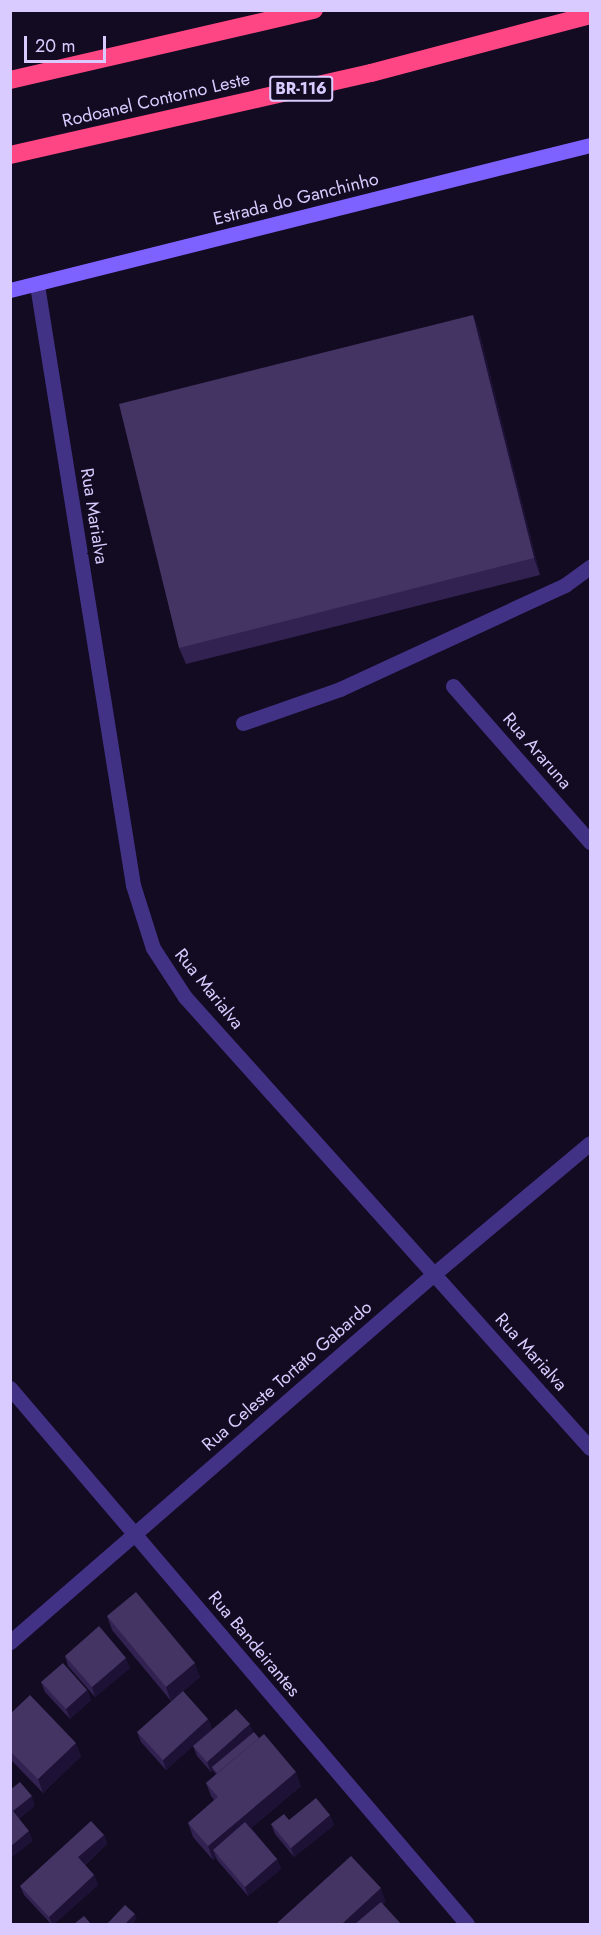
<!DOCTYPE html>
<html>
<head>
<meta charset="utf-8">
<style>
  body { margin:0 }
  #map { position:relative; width:601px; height:1935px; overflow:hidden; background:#120b21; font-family:Jost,sans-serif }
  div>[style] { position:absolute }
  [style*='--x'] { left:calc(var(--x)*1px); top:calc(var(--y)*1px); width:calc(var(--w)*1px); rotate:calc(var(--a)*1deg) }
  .service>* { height:15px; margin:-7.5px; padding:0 7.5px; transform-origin:7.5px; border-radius:7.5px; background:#413285 }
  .minor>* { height:15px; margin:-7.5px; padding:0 7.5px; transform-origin:7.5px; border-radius:7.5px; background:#413285 }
  .secondary>* { height:15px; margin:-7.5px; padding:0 7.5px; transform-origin:7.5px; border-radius:7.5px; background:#7d62ff }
  .motorway>* { height:18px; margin:-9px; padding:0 9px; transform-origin:9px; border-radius:9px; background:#ff4684 }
  .wall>* { inset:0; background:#322251 }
  .shaded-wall>* { inset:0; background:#1d1136 }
  .building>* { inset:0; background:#443464 }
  span { translate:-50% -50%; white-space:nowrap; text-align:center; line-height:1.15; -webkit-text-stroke:6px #120b21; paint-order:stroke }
  .shield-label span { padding:2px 4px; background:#120b21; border:2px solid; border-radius:4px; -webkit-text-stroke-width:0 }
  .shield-label { font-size:16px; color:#d9cbff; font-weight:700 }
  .street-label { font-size:18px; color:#d9cbff }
  .frame { position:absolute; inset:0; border:12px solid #d9cbff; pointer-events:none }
  .scale { position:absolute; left:24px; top:36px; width:82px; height:27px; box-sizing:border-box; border:3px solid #d9cbff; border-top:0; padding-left:8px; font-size:18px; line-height:21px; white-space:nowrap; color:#d9cbff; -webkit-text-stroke:4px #120b21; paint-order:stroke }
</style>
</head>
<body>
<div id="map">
  <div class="service">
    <i style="--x:243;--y:723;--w:103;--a:-19.3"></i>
    <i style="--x:340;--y:689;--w:248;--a:-24.8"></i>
    <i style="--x:565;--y:585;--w:31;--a:-36"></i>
  </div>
  <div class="minor">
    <i style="--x:37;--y:285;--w:608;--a:80.91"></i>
    <i style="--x:133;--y:885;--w:66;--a:72.4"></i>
    <i style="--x:153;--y:948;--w:59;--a:56.9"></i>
    <i style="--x:185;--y:997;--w:606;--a:48.08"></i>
    <i style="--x:453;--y:686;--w:208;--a:48.7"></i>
    <i style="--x:10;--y:1388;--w:704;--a:49.55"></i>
    <i style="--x:10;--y:1642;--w:563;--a:-40.97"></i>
    <i style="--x:435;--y:1273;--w:202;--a:-40"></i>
  </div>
  <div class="secondary">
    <i style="--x:10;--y:290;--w:598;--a:-14.04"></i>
  </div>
  <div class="motorway">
    <i style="--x:10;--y:80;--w:312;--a:-13"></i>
    <i style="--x:10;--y:155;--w:370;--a:-12.8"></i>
    <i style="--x:371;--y:73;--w:227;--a:-14.8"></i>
  </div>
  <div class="wall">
    <i style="clip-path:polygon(473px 315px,479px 331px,540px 575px,186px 664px,179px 648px)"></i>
    <i style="clip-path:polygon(107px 1616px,200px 1677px,171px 1701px,112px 1630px)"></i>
    <i style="clip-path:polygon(65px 1656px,130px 1668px,95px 1697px,68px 1666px)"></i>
    <i style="clip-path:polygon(41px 1682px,87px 1690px,91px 1700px,70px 1719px,45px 1692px)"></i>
    <i style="clip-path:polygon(10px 1714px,81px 1756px,43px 1793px,10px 1759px)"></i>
    <i style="clip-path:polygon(208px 1719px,212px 1729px,166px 1770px,141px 1742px,137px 1732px)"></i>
    <i style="clip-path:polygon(253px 1732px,301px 1786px,251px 1828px,277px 1859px,281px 1869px,248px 1896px,217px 1860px,216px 1857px,213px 1860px,193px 1837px,188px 1823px,214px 1800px,211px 1796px,206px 1783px,216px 1774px,213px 1770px,211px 1772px,197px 1756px,193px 1746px)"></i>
    <i style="clip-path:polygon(330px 1815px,334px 1825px,294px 1857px,275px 1834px,271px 1824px,289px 1820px)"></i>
    <i style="clip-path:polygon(104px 1835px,107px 1844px,85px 1865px,94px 1875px,98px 1885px,54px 1924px,51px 1924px,24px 1895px,20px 1886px)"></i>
  </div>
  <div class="shaded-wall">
    <i style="clip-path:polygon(473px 315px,479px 331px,540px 575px,534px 558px)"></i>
    <i style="clip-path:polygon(126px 1658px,130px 1668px,95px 1697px,92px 1687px)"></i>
    <i style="clip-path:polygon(195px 1663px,200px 1677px,171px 1701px,166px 1687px)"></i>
    <i style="clip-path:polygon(87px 1690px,91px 1700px,70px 1719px,66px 1709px)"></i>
    <i style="clip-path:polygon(208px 1719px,212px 1729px,166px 1770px,163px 1760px)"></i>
    <i style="clip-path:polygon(250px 1724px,254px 1734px,212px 1767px,213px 1770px,211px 1772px,207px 1762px)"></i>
    <i style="clip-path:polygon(76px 1743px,81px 1756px,43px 1793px,38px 1779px)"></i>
    <i style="clip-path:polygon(296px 1772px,301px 1786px,218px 1856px,213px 1850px,216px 1857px,213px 1860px,208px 1846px)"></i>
    <i style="clip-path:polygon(32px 1796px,35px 1806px,17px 1821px,13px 1811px)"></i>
    <i style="clip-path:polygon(330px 1815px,334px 1825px,294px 1857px,291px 1848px)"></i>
    <i style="clip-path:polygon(29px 1831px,33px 1841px,10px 1859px,10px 1847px)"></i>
    <i style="clip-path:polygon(104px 1835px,107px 1844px,82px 1867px,78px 1857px)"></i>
    <i style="clip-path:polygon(277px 1859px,281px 1869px,248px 1896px,245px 1887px)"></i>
    <i style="clip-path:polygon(94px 1875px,98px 1885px,54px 1924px,52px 1924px,49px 1917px)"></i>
    <i style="clip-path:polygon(381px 1888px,386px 1902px,362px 1924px,342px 1924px)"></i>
    <i style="clip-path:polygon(135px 1914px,137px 1919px,132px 1924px,125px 1924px)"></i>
  </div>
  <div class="building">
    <i style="clip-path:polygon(473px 315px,534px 558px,179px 648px,119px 404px)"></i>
    <i style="clip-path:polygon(136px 1592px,195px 1663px,166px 1687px,107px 1616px)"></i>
    <i style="clip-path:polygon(99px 1626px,126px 1658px,92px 1687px,65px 1656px)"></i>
    <i style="clip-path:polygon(63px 1663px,87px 1690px,66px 1709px,41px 1682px)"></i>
    <i style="clip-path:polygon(183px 1691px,208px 1719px,163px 1760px,137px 1732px)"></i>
    <i style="clip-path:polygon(30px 1695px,76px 1743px,38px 1779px,10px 1751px,10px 1714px)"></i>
    <i style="clip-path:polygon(236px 1709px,250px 1724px,207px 1762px,193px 1746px)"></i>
    <i style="clip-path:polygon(254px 1732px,259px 1738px,217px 1773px,212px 1767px)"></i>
    <i style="clip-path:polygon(264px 1734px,296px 1772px,208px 1846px,188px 1823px,218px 1797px,206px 1783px)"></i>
    <i style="clip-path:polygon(20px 1782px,32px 1796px,13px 1811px,29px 1831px,10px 1847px,10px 1790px)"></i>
    <i style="clip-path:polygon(316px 1798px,330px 1815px,291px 1848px,271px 1824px,284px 1814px,289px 1820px)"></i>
    <i style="clip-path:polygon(91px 1821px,104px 1835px,78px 1857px,94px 1875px,49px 1917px,20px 1886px)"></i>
    <i style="clip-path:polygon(245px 1822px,277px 1859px,245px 1887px,213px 1850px)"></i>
    <i style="clip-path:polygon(351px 1856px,381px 1888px,342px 1924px,276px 1924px)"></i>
    <i style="clip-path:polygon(381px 1902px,401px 1924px,355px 1924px)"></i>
    <i style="clip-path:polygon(125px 1905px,135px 1914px,125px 1924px,107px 1924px)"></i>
    <i style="clip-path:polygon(84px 1916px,91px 1924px,74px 1924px)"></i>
  </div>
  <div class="shield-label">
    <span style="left:301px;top:89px">BR-116</span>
  </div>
  <div class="street-label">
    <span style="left:156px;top:100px;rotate:-13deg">Rodoanel Contorno Leste</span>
    <span style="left:296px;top:199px;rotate:-14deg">Estrada do Ganchinho</span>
    <span style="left:94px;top:516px;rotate:81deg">Rua Marialva</span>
    <span style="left:537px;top:751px;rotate:49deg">Rua Araruna</span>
    <span style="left:209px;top:989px;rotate:51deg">Rua Marialva</span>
    <span style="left:531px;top:1352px;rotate:48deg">Rua Marialva</span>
    <span style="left:287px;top:1376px;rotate:-41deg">Rua Celeste Tortato Gabardo</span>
    <span style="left:254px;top:1644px;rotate:50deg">Rua Bandeirantes</span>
  </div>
  <div class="frame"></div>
  <div class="scale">20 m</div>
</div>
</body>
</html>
